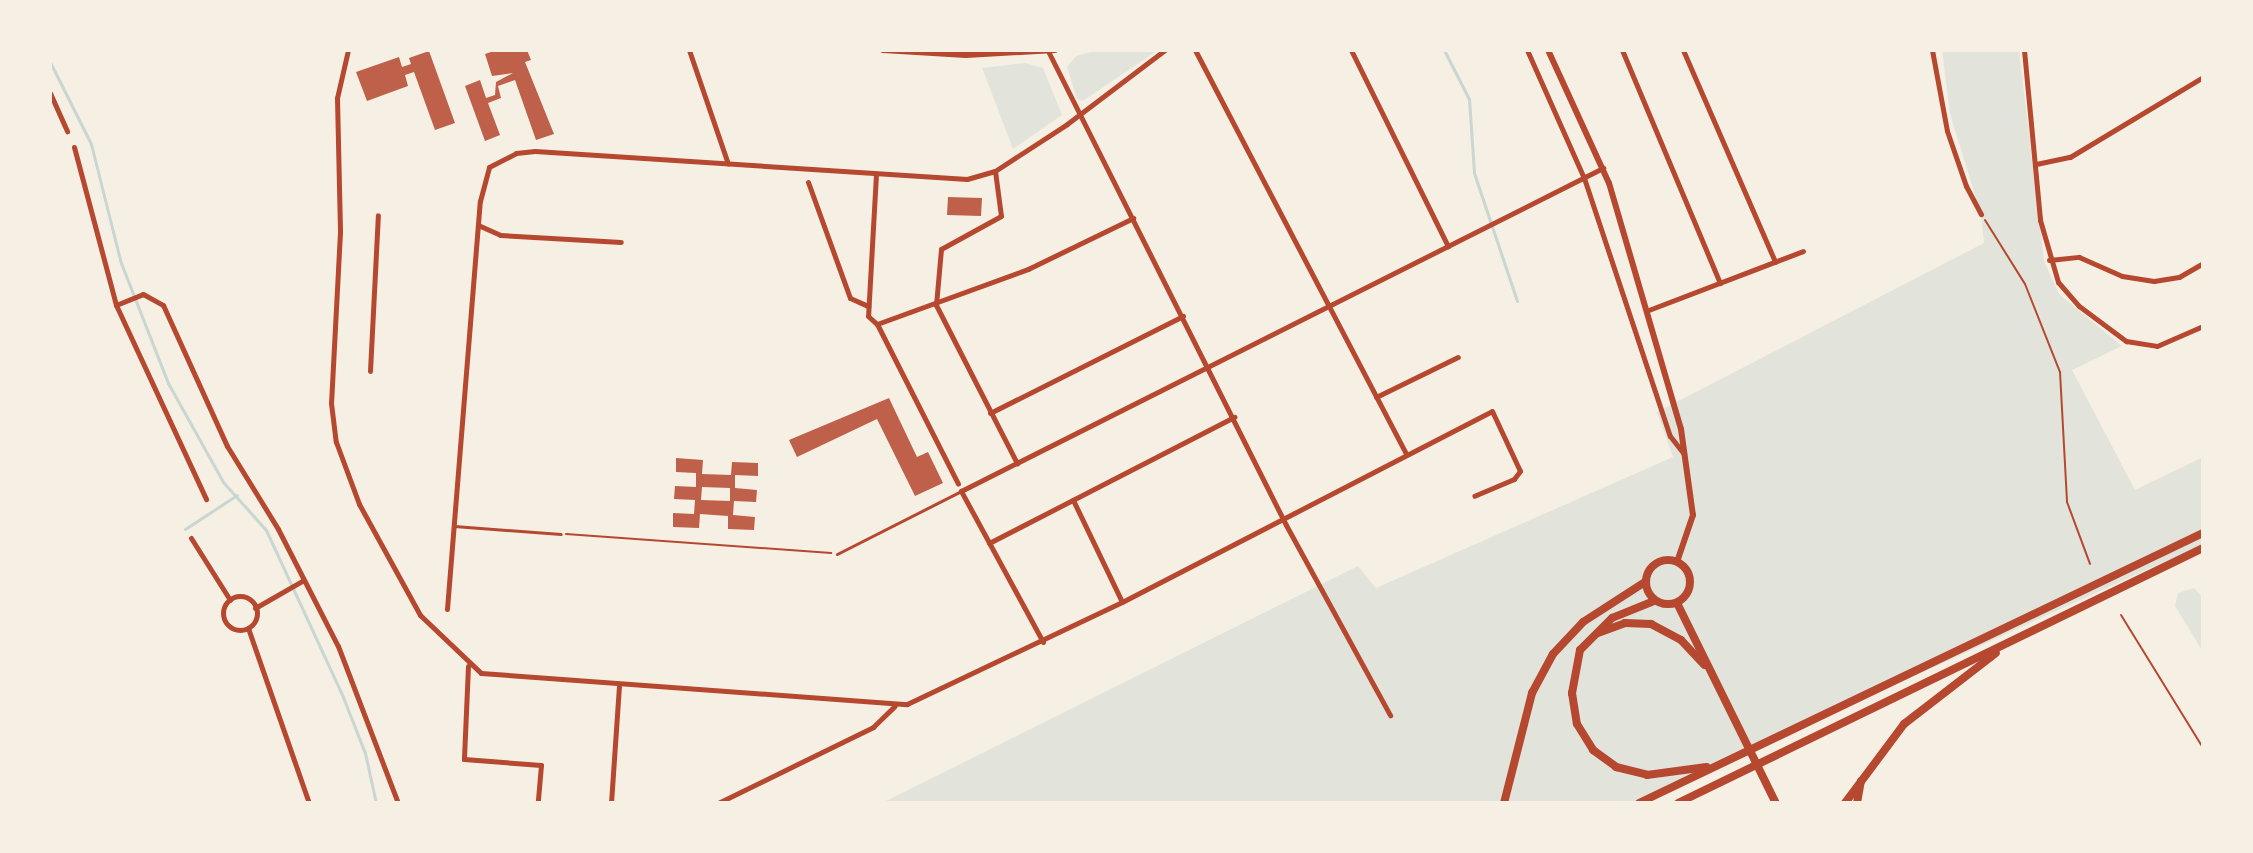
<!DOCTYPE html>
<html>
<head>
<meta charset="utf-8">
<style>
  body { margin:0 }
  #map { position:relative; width:2253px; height:853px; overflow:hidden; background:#f6efe4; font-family:Karla,sans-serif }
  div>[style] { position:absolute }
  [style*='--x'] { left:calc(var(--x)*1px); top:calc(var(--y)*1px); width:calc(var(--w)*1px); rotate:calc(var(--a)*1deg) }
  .green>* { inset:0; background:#e2e4dc }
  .stream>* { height:3px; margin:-1.5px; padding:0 1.5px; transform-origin:1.5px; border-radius:1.5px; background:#c9d6d2 }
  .building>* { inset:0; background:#bf614a }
  .path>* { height:2px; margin:-1px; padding:0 1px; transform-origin:1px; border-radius:1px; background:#b5482f }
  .service>* { height:3px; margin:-1.5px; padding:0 1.5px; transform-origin:1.5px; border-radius:1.5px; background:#b5482f }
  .minor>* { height:5px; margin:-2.5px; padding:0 2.5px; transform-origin:2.5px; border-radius:2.5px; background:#b5482f }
  .minor>.ring { margin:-2.5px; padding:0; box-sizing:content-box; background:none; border:5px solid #b5482f; border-radius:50% }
  .tertiary>* { height:6px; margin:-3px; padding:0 3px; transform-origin:3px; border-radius:3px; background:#b5482f }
  .primary>* { height:8px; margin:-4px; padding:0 4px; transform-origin:4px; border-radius:4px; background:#b5482f }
  .primary>.ring { margin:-4px; padding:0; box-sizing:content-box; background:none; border:8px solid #b5482f; border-radius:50% }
  span { translate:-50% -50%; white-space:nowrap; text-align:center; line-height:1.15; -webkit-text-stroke:8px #f6efe4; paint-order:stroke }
  .frame { position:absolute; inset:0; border:52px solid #f6efe4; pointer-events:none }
</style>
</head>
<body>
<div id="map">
  <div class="green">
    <i style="clip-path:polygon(1098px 50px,1158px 50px,1083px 101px,1077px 99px,1067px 67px,1076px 56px)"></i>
    <i style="clip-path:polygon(1942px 50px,2019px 50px,2044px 261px,2059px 294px,2122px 346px,2072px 370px,2135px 490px,2203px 457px,2203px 544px,1636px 803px,882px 803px,1358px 566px,1376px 588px,1673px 457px,1657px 412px,1984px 243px,1981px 214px,1950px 114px)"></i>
    <i style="clip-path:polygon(1025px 63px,1043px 68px,1062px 115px,1013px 149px,982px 68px)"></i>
    <i style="clip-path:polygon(2194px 588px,2203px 598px,2203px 652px,2175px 606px,2178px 593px)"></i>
  </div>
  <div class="stream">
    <i style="--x:1444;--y:50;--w:55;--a:63"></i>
    <i style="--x:1469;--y:99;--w:74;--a:86.1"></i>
    <i style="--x:1474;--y:173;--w:135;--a:71.4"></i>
    <i style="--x:50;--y:62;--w:92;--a:63.4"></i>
    <i style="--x:91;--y:144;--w:123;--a:75.9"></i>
    <i style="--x:121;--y:263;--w:129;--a:68.6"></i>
    <i style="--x:168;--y:383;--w:113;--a:60.9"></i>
    <i style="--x:223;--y:482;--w:64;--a:48.1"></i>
    <i style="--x:266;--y:530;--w:184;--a:65.2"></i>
    <i style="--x:343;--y:697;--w:60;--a:68.6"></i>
    <i style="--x:365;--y:753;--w:51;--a:77.6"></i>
    <i style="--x:185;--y:529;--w:62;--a:-33.2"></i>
  </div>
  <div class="building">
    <i style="clip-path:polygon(497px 50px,527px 50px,531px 60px,525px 62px,554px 134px,536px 140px,515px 80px,498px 86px,501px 98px,488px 103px,500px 135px,485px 141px,465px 86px,480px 80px,486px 98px,495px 95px,496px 82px,513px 73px,492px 76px,485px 54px)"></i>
    <i style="clip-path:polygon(429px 51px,455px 123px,435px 130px,414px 72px,405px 75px,408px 86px,367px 101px,356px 72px,399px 57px,402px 67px,411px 64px,409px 58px)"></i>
    <i style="clip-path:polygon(948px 197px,982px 198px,981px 216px,947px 215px)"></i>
    <i style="clip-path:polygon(889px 398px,917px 457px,928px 452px,943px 483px,915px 496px,877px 419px,797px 457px,789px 440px)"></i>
    <i style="clip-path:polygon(evenodd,676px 458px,703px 460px,702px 474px,731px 475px,732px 462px,758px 463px,758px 476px,735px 475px,735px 488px,757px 490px,756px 502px,734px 501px,733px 515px,755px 517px,754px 530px,728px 529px,728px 516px,700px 514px,699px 528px,673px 527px,673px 513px,694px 514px,695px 500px,674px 499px,675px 486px,696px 487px,696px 473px,676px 472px,676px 458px,702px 487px,730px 488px,730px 501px,701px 500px,702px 487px)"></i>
  </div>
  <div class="path">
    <i style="--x:1985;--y:220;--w:75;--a:58"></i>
    <i style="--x:2025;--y:284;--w:95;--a:68.3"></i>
    <i style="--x:2060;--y:372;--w:130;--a:86.9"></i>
    <i style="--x:2067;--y:502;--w:66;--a:69.6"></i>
    <i style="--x:566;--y:534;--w:266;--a:4.1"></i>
    <i style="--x:2121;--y:615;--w:156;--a:58.3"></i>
  </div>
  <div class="service">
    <i style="--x:454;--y:526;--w:107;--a:4.3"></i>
    <i style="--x:837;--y:554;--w:139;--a:-26.9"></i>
  </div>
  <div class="minor">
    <i style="--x:348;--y:50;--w:49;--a:102.9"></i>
    <i style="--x:337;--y:98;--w:134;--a:88.7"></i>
    <i style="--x:340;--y:232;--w:171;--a:93"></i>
    <i style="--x:331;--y:403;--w:39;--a:83"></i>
    <i style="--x:336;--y:442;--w:66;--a:69.6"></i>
    <i style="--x:359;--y:504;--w:127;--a:61.2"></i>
    <i style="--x:420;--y:615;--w:84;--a:43.6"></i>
    <i style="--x:481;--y:673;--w:427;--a:4.2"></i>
    <i style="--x:907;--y:704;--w:238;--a:-25.4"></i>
    <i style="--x:1122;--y:602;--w:416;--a:-27.3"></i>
    <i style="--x:1492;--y:411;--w:66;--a:65"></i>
    <i style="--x:1520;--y:471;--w:10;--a:127"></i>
    <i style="--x:1514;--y:479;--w:43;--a:157"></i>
    <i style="--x:689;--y:50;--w:120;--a:71.1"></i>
    <i style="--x:1195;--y:50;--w:456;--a:62.4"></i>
    <i style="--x:1351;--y:50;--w:219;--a:63.7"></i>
    <i style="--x:1527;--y:50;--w:140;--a:66"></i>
    <i style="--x:1584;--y:178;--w:272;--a:71.6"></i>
    <i style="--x:1670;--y:436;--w:23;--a:52"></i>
    <i style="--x:1622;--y:50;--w:253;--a:67.2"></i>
    <i style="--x:1683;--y:50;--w:231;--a:66.5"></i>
    <i style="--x:1932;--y:50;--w:82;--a:79.5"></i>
    <i style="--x:1947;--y:131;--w:58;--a:70.9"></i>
    <i style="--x:1966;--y:186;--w:32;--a:62"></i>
    <i style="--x:2024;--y:50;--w:171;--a:84.6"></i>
    <i style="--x:2040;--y:220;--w:65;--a:73.8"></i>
    <i style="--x:2058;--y:282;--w:32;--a:49"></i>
    <i style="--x:2079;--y:306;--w:59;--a:36.7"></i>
    <i style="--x:2126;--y:341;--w:31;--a:9"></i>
    <i style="--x:2157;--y:346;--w:50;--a:-23.5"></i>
    <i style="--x:1048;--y:51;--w:530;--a:63.34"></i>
    <i style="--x:1286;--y:525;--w:217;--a:61.3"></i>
    <i style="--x:50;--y:93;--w:42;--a:65.9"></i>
    <i style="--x:74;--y:147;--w:163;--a:75.1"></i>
    <i style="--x:116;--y:305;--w:214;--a:65.1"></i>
    <i style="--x:2036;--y:164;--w:35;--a:-12"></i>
    <i style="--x:2070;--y:157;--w:155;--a:-31"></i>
    <i style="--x:995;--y:171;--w:45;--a:82.4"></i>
    <i style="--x:1001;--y:216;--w:68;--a:151.2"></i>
    <i style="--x:941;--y:249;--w:56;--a:95.1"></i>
    <i style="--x:936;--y:305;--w:178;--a:62.9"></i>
    <i style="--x:876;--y:174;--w:142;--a:93.2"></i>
    <i style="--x:868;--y:316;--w:12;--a:42"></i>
    <i style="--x:877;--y:324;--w:179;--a:63.1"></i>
    <i style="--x:808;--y:182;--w:123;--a:70.1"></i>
    <i style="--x:850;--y:298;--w:20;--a:24"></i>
    <i style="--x:478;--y:225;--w:24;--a:24"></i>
    <i style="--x:500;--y:235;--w:121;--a:3.3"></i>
    <i style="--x:2049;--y:260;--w:30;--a:-6"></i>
    <i style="--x:2079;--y:257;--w:47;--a:23.8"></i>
    <i style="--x:2122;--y:276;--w:32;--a:9"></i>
    <i style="--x:2154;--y:281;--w:25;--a:-9"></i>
    <i style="--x:2179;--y:277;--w:28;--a:-30"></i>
    <i style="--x:116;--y:305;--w:29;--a:-22"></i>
    <i style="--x:143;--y:294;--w:23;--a:29"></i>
    <i style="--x:163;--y:305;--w:155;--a:65.6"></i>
    <i style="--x:227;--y:446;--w:97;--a:58.4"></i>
    <i style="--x:278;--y:529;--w:131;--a:62.9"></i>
    <i style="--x:338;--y:646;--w:168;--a:69.1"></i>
    <i style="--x:1646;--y:311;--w:168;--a:-20.9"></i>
    <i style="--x:877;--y:324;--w:161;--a:-20"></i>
    <i style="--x:1028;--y:269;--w:117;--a:-25.9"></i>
    <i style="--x:370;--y:371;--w:156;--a:-87.1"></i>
    <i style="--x:1376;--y:397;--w:91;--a:-26"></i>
    <i style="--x:990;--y:413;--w:216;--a:-26.7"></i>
    <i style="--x:1073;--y:500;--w:113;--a:64.3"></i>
    <i style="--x:191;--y:538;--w:73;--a:57.8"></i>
    <i style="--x:989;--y:543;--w:276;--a:-27.2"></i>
    <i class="ring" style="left:223px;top:596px;width:29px;height:29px"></i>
    <i style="--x:255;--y:608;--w:54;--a:-29.9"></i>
    <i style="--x:447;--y:609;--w:409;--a:-85.4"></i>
    <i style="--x:480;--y:201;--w:35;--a:-75"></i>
    <i style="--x:489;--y:167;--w:30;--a:-27"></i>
    <i style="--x:516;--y:153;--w:19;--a:-6"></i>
    <i style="--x:535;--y:151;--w:433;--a:3.7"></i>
    <i style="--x:967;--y:179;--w:29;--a:-16"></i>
    <i style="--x:995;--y:171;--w:86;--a:-33.1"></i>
    <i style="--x:1067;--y:124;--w:123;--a:-37.1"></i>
    <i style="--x:248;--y:628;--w:185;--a:70.8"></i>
    <i style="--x:1043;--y:642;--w:172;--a:-118.5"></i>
    <i style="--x:961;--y:491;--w:719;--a:-26.71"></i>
    <i style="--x:468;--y:666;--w:93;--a:92.5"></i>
    <i style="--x:464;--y:759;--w:77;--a:4.5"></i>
    <i style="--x:541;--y:765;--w:38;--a:95"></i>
    <i style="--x:611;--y:803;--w:117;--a:-86.1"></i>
    <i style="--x:718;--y:803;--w:173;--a:-26.1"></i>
    <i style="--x:873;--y:727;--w:30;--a:-44"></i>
  </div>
  <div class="tertiary">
    <i style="--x:883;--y:50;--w:83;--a:3.4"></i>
    <i style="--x:966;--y:55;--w:89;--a:-3.2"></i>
    <i style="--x:1548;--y:50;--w:146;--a:65.4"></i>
    <i style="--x:1609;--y:183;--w:256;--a:73.7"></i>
    <i style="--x:1681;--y:429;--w:87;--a:82.1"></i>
    <i style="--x:1693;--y:515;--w:50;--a:108.8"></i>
  </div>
  <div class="primary">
    <i class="ring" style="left:1646px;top:560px;width:36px;height:36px"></i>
    <i style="--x:1654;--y:601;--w:45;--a:158"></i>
    <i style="--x:1612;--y:618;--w:45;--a:135"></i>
    <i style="--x:1580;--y:650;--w:44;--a:100.5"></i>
    <i style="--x:1572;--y:693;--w:31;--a:81"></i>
    <i style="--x:1577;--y:724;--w:31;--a:58"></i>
    <i style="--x:1593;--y:750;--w:29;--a:36"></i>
    <i style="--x:1616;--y:767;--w:32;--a:14"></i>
    <i style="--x:1647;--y:775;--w:60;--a:-7.7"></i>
    <i style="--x:1677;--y:603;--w:223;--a:63.7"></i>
    <i style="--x:1598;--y:633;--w:29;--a:-20"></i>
    <i style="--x:1625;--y:623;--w:26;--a:2"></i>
    <i style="--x:1651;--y:624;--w:34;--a:28"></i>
    <i style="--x:1681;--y:640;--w:34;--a:47"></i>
    <i style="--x:1504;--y:803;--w:114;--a:-75.7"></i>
    <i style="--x:1532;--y:693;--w:44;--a:-61.7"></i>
    <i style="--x:1553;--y:654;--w:44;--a:-46.8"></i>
    <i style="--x:1583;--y:622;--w:74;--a:-32.8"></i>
    <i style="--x:1639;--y:803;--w:625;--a:-25.58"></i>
    <i style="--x:1678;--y:803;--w:584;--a:-25.91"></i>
    <i style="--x:1845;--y:803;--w:99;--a:-53.2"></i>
    <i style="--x:1904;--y:724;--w:116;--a:-37.7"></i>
    <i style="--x:1857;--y:803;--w:22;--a:-80"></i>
  </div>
  <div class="frame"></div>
</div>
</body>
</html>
